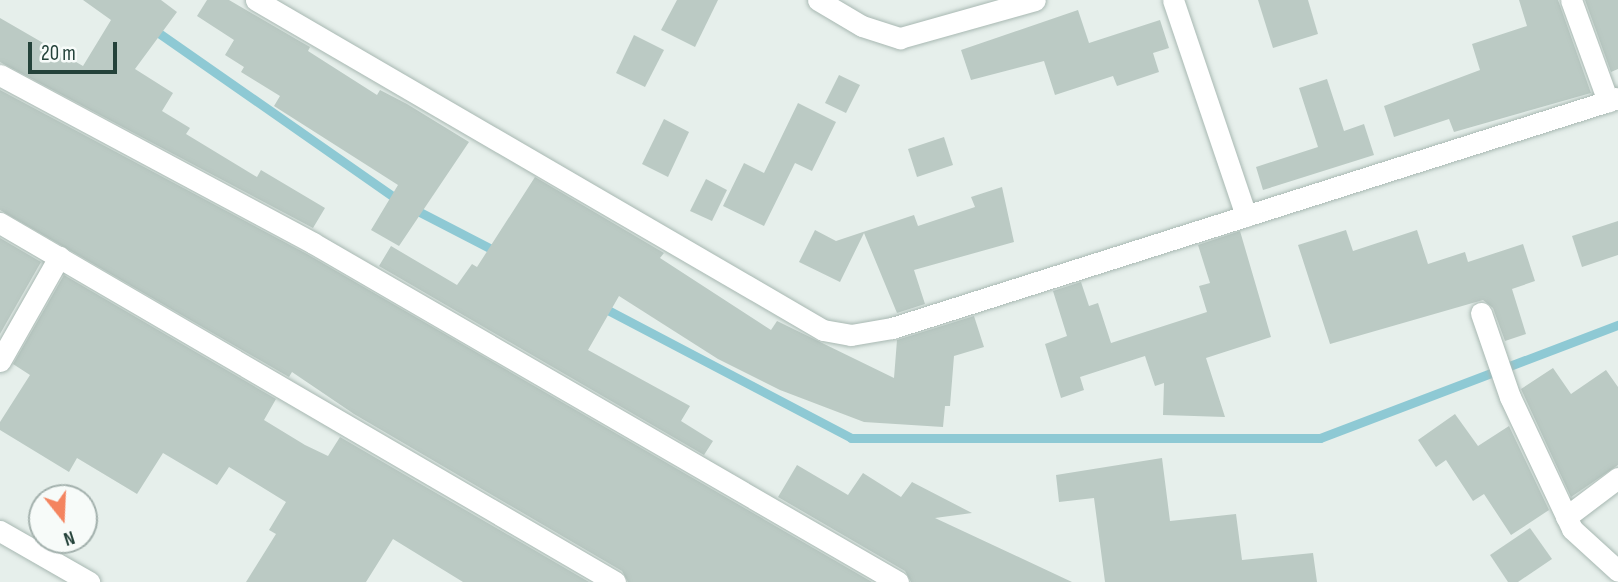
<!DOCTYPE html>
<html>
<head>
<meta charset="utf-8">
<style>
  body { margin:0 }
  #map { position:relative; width:1618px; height:582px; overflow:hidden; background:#e6efeb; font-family:"Sofia Sans Condensed",sans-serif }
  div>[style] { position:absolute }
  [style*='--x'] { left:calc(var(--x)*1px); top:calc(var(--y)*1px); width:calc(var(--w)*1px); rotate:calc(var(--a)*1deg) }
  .stream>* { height:9px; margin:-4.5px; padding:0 4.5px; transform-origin:4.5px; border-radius:4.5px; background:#8ec9d4 }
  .building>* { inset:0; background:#bbcac4 }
  .roads { filter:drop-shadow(0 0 2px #a8b8b2) drop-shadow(0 0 2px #a8b8b2) }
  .minor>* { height:21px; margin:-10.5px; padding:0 10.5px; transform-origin:10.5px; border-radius:10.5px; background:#fff }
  span { translate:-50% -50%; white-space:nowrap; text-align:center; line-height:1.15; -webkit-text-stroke:5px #f7fbf9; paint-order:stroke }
  .north { position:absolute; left:28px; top:484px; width:70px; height:70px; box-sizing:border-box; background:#f7fbf9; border:2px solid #a3b1ad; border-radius:50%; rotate:162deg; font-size:19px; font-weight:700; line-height:28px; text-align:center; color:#24423a }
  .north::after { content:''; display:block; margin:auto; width:24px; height:32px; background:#f4845f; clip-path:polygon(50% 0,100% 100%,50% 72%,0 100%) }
  .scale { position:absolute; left:28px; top:42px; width:89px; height:32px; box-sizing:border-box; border:4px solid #24423a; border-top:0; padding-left:9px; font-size:21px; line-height:24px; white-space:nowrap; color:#24423a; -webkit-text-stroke:5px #f7fbf9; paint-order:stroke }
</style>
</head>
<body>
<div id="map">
  <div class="stream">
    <i style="--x:153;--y:29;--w:301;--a:34.9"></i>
    <i style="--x:412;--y:208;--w:98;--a:27.3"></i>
    <i style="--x:602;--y:307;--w:281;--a:27.7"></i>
    <i style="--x:851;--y:438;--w:469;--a:0"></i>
    <i style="--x:1320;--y:438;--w:319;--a:-20.8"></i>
  </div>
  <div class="building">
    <i style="clip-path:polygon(83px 0,161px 0,177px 12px,135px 69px,173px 93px,162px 111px,190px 128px,186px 134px,257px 177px,261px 170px,325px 208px,313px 228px,0 62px,0 18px,83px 66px,111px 20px)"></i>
    <i style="clip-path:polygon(207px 0,229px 0,296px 39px,310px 47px,308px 51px,377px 95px,380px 90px,407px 104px,469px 142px,399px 246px,371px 230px,398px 185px,274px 106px,280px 96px,241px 72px,244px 67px,225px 55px,234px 40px,197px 16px)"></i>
    <i style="clip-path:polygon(677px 0,718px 0,695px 47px,661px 30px)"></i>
    <i style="clip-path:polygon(1258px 0,1308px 0,1318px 34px,1273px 48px)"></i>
    <i style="clip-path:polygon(1519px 0,1558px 0,1591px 93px,1454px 132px,1449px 119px,1394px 137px,1384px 106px,1480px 70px,1472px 44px,1527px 26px)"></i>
    <i style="clip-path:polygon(1585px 0,1618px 0,1618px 69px,1611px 72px)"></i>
    <i style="clip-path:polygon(1078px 10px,1089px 43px,1160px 20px,1169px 48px,1153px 53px,1159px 72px,1117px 86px,1113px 76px,1055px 95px,1044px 61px,971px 80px,961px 50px)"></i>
    <i style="clip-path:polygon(634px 35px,664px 50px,645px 87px,616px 73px)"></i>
    <i style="clip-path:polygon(839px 75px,860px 85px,846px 113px,825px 103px)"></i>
    <i style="clip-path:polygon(1327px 79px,1344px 131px,1364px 124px,1374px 155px,1263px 190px,1256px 167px,1318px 147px,1299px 88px)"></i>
    <i style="clip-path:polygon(0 90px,307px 254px,872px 582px,628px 582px,622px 571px,354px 414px,292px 372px,289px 377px,0 210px)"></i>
    <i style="clip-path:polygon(798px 103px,836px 122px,812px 171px,795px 163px,764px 226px,723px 206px,744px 163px,764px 173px)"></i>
    <i style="clip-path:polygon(664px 119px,689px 132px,668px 177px,642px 164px)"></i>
    <i style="clip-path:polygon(944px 137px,953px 165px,917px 177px,908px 149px)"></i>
    <i style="clip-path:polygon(535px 177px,664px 253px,660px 258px,771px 330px,777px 321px,894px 378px,897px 340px,974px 316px,984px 347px,954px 356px,950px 406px,945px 406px,943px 427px,864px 422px,780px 390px,718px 359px,619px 296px,588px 350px,690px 406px,681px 421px,713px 441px,704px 455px,379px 266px,391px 246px,457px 285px,472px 264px,477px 267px)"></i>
    <i style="clip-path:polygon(706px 179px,727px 190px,712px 221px,690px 211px)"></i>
    <i style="clip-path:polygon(1002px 187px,1014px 242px,914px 270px,925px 304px,897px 313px,864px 233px,840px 282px,799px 262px,815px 230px,836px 241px,914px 215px,918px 226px,975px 207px,971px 197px)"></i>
    <i style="clip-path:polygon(1618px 221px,1618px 255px,1582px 267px,1572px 236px)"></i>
    <i style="clip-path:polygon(1346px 230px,1353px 251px,1417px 230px,1428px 264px,1465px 252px,1468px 262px,1523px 244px,1535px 281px,1512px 289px,1526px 334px,1505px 341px,1493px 308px,1483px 300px,1330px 344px,1298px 245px)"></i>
    <i style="clip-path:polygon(1240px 231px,1271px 337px,1206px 358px,1225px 417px,1163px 415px,1164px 383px,1155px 386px,1145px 356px,1080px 377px,1084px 390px,1061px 398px,1045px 344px,1067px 336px,1053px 291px,1081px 282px,1089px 306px,1098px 303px,1111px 343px,1207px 312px,1199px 286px,1210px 283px,1198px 245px)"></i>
    <i style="clip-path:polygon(0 238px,41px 262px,0 334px)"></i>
    <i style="clip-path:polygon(64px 275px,276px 399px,264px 420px,305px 445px,328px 456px,340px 437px,589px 582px,463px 582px,393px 539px,366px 582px,246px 582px,276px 534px,269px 530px,286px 502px,229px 467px,217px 485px,163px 453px,137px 494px,77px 458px,69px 472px,0 430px,0 422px,30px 375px,13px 364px)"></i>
    <i style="clip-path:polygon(1553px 368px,1571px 394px,1606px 370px,1618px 387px,1618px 465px,1571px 497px,1521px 389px)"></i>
    <i style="clip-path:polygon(1455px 414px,1478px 446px,1509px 426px,1549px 510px,1511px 535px,1484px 494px,1473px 501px,1446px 460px,1436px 467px,1418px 440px)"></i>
    <i style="clip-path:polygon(1162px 458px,1170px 521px,1236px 514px,1242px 560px,1313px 553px,1317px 582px,1105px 582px,1094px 498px,1059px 502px,1056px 475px)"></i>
    <i style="clip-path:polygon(797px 465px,848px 495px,863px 473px,901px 497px,912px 482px,972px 513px,935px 518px,1072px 582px,911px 582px,905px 571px,778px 497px)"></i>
    <i style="clip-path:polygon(1530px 528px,1552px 559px,1518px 582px,1508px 582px,1490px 555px)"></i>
  </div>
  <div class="roads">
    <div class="minor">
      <i style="--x:256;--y:0;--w:656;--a:30.2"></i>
      <i style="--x:823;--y:330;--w:28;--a:10"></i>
      <i style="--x:851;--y:335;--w:42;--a:-9.7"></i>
      <i style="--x:892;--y:328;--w:762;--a:-17.58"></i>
      <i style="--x:818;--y:0;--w:51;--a:30.6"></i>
      <i style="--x:862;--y:26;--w:40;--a:18"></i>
      <i style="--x:900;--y:38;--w:140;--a:-15.7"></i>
      <i style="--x:1173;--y:0;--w:228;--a:71.3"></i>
      <i style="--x:1571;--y:0;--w:108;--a:69.9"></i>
      <i style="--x:0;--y:75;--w:355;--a:28.2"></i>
      <i style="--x:313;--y:243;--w:676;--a:30.09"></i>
      <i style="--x:0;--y:223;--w:712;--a:30.27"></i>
      <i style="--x:1481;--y:313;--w:89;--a:71"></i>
      <i style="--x:1510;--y:397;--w:146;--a:64.8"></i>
      <i style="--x:1572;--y:529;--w:62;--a:42.4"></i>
      <i style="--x:0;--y:361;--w:120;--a:-60.4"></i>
      <i style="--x:1566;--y:517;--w:65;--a:-36.9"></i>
      <i style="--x:0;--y:531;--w:103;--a:29.8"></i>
    </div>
  </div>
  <div class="north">N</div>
  <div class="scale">20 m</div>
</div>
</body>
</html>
